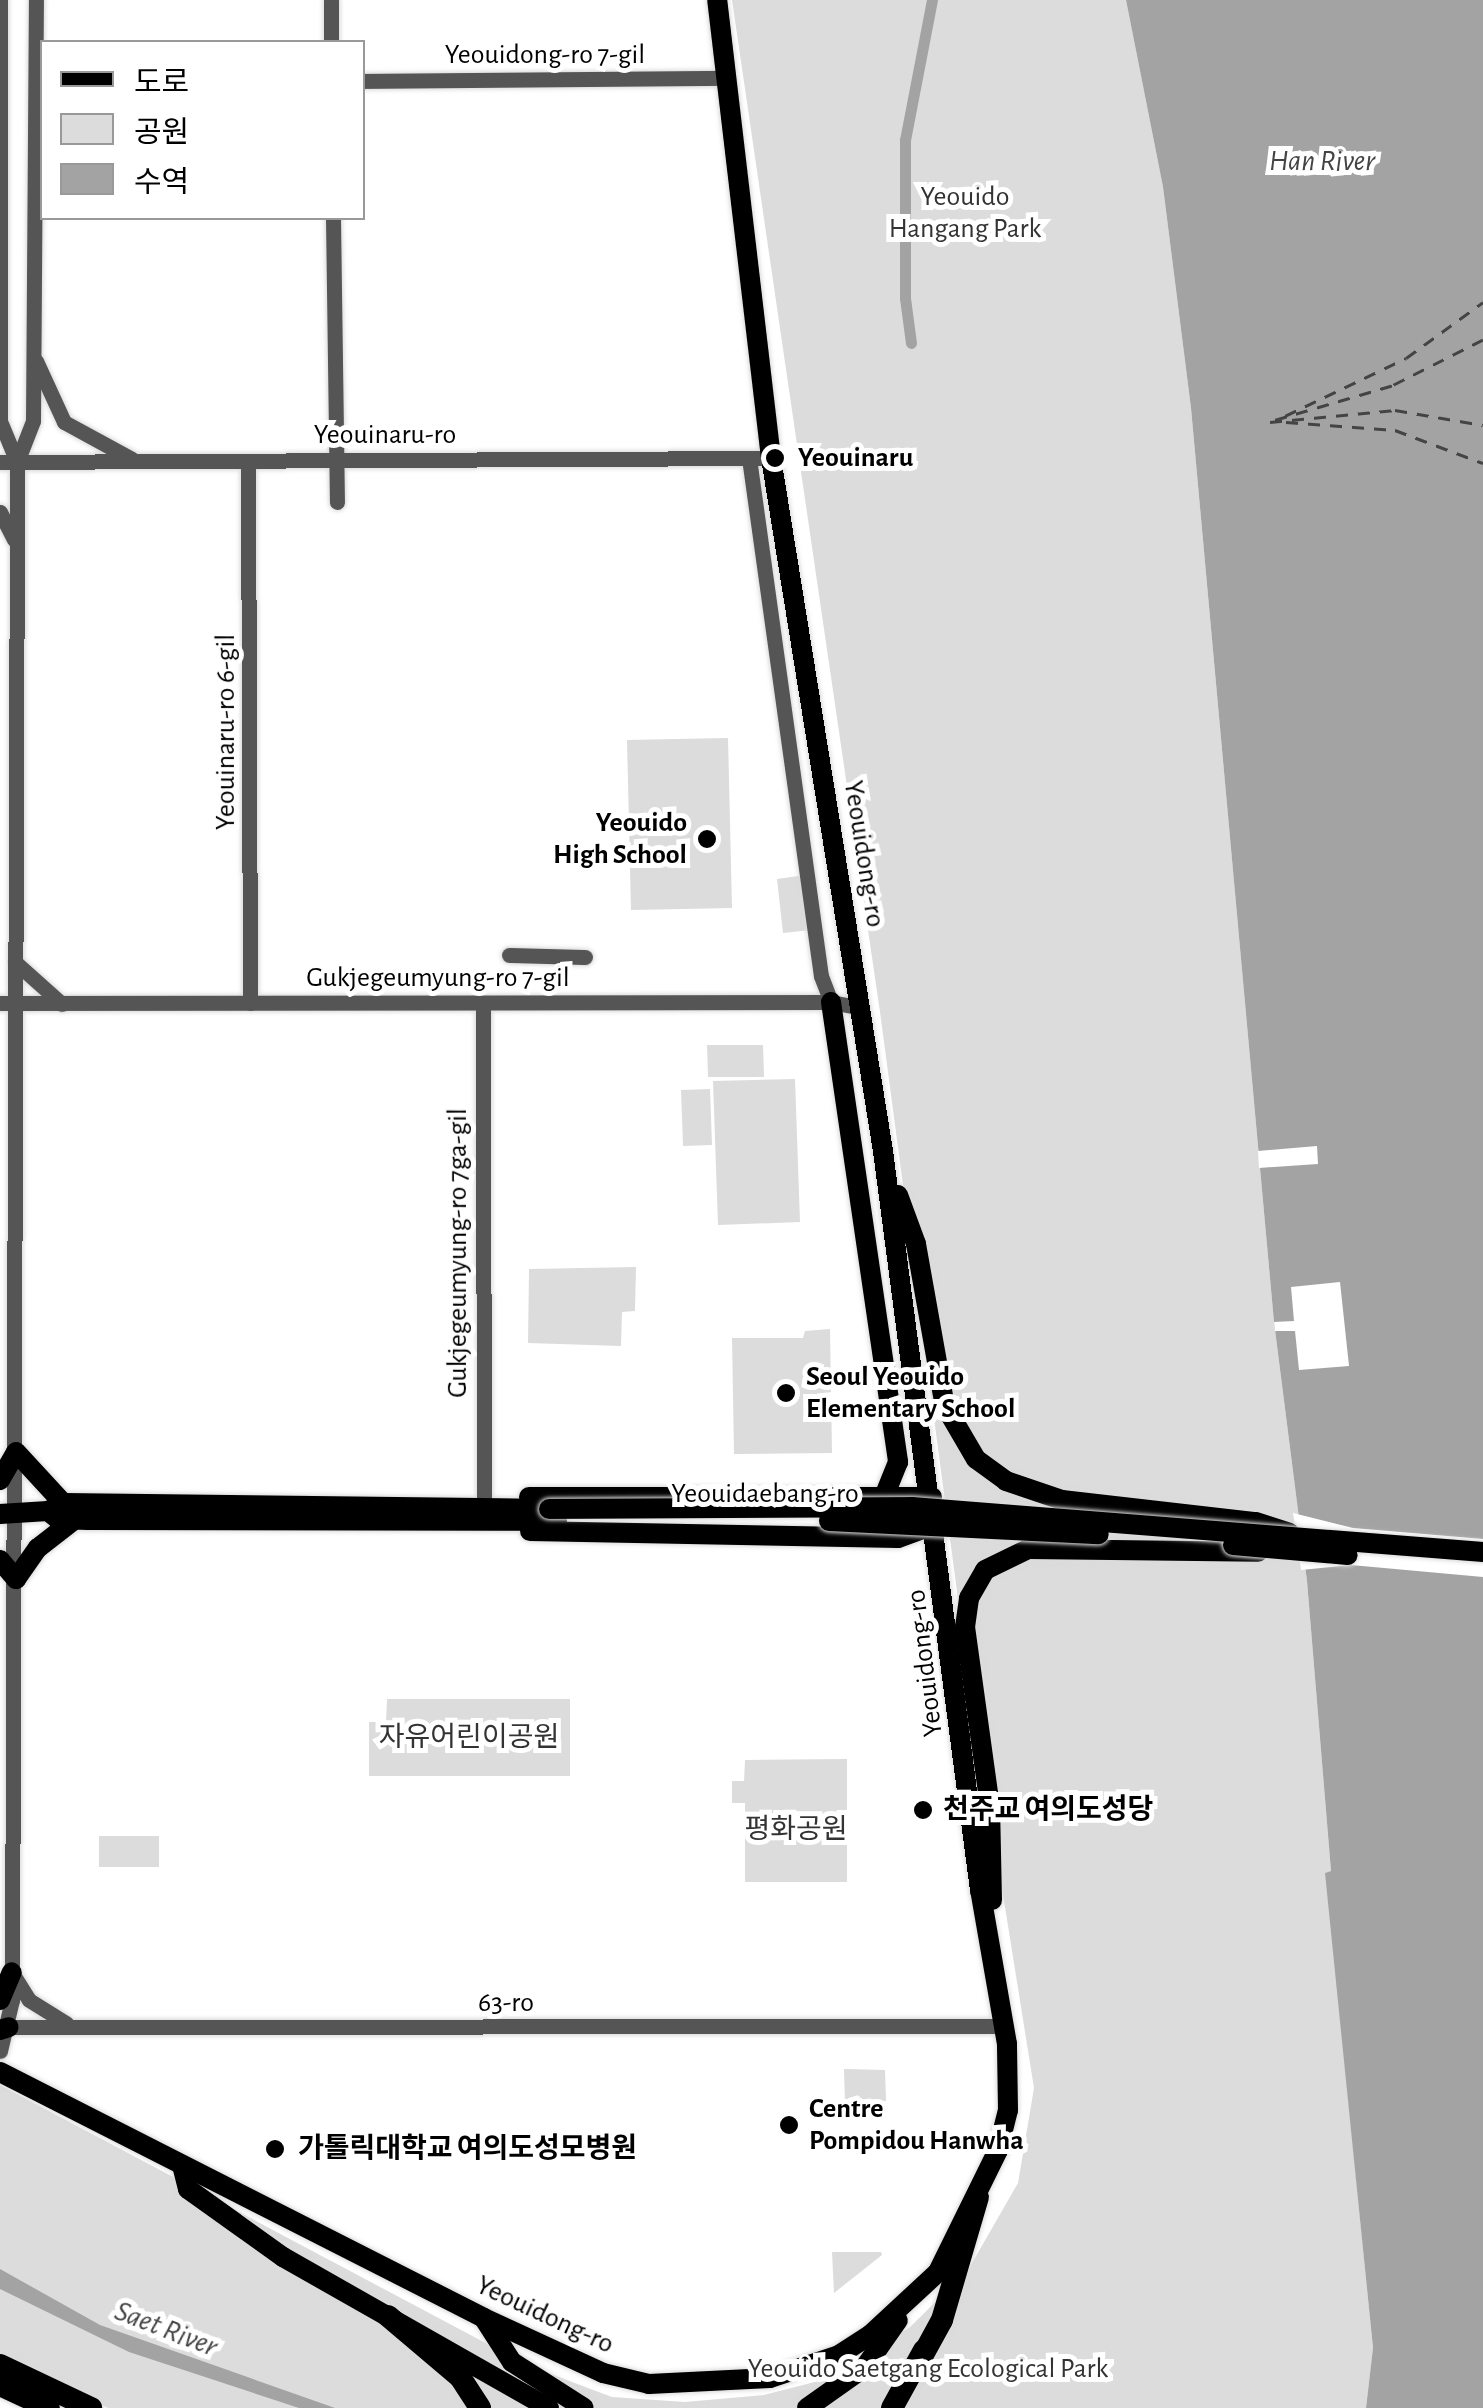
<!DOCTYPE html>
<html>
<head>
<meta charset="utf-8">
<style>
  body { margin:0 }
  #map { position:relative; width:1483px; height:2408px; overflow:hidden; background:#fff; font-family:"Alegreya Sans","Noto Sans KR",sans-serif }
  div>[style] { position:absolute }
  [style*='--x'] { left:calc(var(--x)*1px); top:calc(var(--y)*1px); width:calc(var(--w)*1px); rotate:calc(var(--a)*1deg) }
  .green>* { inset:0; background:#dcdcdc }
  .water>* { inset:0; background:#a3a3a3 }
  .pier>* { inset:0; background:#fff }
  .canal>* { height:11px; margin:-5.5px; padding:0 5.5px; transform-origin:5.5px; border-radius:5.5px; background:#a3a3a3 }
  .ferry>* { height:2.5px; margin-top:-1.25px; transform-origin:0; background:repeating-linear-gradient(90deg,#444 0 12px,transparent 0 22px) }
  .roads { filter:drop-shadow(0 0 2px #dbdbdb) drop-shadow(0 0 2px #dbdbdb) }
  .minor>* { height:15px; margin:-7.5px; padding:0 7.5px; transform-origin:7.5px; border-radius:7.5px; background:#555 }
  .major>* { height:20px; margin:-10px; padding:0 10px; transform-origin:10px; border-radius:10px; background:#000 }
  .highway>* { height:22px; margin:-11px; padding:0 11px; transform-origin:11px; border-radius:11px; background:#000 }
  .bridges { filter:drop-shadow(0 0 2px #dbdbdb) drop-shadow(0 0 2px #dbdbdb) }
  .major-bridge>* { height:20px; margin:-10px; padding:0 10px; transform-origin:10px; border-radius:10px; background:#000 }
  .dots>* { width:28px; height:28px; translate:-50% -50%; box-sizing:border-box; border:5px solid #fff; border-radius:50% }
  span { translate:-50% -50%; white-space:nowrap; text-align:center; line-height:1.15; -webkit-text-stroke:10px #fff; paint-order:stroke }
  .street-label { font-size:28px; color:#000 }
  .park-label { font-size:28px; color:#333 }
  .poi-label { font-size:28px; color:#000; font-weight:700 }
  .left { translate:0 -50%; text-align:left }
  .right { translate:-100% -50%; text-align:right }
  .water-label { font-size:30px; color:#444; font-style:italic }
  .legend { position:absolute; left:40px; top:40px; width:325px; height:180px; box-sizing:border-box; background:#fff; border:2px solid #999; margin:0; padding:12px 18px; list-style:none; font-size:30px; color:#000 }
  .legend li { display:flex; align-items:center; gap:20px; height:50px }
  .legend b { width:50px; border:2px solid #999 }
</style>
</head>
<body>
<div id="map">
  <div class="green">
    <i style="clip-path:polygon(732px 0,1126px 0,1163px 187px,1191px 408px,1274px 1322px,1307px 1581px,1331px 1871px,1326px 1873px,1373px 2349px,1366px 2408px,108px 2408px,0 2362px,0 2085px,527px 2365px,612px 2397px,685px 2402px,764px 2395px,834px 2377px,910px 2327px,968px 2270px,1018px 2183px,1034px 2088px,970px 1689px,880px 1012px)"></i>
    <i style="clip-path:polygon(728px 738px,732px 908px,631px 910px,627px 740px)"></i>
    <i style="clip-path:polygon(805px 875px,811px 930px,783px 933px,777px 879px)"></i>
    <i style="clip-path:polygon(707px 1045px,763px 1045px,764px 1077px,708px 1077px)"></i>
    <i style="clip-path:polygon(795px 1079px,800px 1222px,718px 1225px,713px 1081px)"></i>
    <i style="clip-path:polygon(710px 1089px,712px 1145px,683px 1146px,681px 1090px)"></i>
    <i style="clip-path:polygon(636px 1267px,635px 1311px,622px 1312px,621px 1346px,528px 1343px,529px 1269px)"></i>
    <i style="clip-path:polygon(830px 1329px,832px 1453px,734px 1454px,732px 1338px,803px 1338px,805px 1331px)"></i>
    <i style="clip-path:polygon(387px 1699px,570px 1699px,570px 1776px,369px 1776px,369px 1722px,386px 1722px)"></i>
    <i style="clip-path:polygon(847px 1759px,847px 1882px,745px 1882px,745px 1803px,732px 1803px,732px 1781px,744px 1781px,745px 1760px)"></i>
    <i style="clip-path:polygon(99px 1836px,159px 1836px,159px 1867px,99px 1867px)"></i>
    <i style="clip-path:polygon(844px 2069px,885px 2070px,886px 2101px,845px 2105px)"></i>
    <i style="clip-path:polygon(832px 2252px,881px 2252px,882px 2255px,834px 2293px)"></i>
  </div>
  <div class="water">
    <i style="clip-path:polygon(1126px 0,1483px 0,1483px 2408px,1366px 2408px,1373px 2348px,1325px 1873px,1331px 1871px,1307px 1581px,1274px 1322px,1191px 408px,1163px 187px)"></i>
    <i style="clip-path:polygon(0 2269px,100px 2325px,335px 2408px,299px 2408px,129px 2352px,0 2289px)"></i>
  </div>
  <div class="pier">
    <i style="clip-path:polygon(1317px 1146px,1318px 1164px,1259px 1168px,1258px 1151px)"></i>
    <i style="clip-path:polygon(1340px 1282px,1349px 1366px,1299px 1370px,1295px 1331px,1275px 1331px,1274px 1322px,1294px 1321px,1291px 1287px)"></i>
    <i style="clip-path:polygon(1293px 1513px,1353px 1528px,1483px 1539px,1483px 1577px,1351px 1565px,1301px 1570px)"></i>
  </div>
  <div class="canal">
    <i style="--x:911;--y:343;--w:45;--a:-97.6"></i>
    <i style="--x:905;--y:298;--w:158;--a:-90"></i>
    <i style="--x:905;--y:140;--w:143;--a:-79.1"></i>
  </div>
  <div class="ferry">
    <i style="--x:1483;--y:340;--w:102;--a:153.2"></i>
    <i style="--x:1392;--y:386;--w:127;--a:163.6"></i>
    <i style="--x:1270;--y:422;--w:126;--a:-5.5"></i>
    <i style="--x:1395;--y:410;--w:89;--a:9.7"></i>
    <i style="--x:1285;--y:416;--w:134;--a:-25.6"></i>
    <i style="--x:1406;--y:358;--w:95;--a:-36"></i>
    <i style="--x:1286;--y:422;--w:109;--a:4.2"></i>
    <i style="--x:1395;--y:430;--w:94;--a:20.6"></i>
  </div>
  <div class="roads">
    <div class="minor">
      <i style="--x:0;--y:0;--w:421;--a:90"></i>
      <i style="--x:0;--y:421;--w:44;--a:67.5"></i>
      <i style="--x:331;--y:0;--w:42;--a:90"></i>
      <i style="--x:362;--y:81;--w:365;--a:-0.5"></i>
      <i style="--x:333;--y:218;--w:284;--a:89.2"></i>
      <i style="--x:36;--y:361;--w:67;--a:65.3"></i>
      <i style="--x:64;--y:422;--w:77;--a:28.6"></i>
      <i style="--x:749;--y:458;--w:523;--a:82.09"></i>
      <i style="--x:821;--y:976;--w:28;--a:69"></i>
      <i style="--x:248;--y:461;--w:542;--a:89.79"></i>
      <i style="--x:0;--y:462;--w:771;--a:-0.3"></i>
      <i style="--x:0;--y:512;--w:31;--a:63"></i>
      <i style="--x:509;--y:955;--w:76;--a:1.5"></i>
      <i style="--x:15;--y:962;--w:63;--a:41.8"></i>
      <i style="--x:0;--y:1003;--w:831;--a:-0.07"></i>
      <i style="--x:831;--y:1002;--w:31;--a:11"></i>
      <i style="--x:483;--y:1004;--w:498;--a:89.9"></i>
      <i style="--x:14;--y:1976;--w:28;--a:58"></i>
      <i style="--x:29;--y:2000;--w:44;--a:31.9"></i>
      <i style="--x:9;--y:2027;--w:994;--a:-0.06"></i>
      <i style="--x:0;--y:2051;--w:52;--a:-76.8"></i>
      <i style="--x:12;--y:2000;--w:1538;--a:-89.81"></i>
      <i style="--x:17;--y:462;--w:44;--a:-68.7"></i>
      <i style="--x:33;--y:421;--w:421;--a:-89.6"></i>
    </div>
    <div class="major">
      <i style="--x:831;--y:1002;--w:465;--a:81.7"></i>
      <i style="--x:898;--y:1462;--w:38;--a:112"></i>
      <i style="--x:898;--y:1195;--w:52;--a:69.8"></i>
      <i style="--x:916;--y:1244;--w:165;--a:79.9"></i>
      <i style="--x:945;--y:1406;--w:61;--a:59.7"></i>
      <i style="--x:976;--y:1459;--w:37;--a:36"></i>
      <i style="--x:1006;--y:1481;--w:59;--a:18.7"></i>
      <i style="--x:1062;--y:1500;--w:195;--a:6.5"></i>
      <i style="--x:1256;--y:1522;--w:35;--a:18"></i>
      <i style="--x:0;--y:1480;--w:32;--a:-60"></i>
      <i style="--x:16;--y:1452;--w:69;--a:47.3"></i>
      <i style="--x:529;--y:1497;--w:403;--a:0"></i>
      <i style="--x:48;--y:1511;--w:13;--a:39"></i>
      <i style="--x:58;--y:1519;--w:30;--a:2"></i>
      <i style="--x:88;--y:1520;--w:469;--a:0.1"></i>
      <i style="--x:0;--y:1514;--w:48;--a:-3.6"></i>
      <i style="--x:48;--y:1511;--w:17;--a:-28"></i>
      <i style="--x:63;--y:1503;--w:486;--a:0.7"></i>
      <i style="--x:530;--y:1531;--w:368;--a:1.1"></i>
      <i style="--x:898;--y:1538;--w:37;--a:-20"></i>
      <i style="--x:0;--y:1560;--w:25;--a:50"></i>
      <i style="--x:16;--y:1579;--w:38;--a:-55"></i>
      <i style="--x:38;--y:1548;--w:46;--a:-37.9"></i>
      <i style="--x:992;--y:1900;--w:93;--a:-91.2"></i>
      <i style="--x:990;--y:1807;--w:182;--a:-97.9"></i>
      <i style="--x:965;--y:1627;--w:29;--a:-82"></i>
      <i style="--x:969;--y:1598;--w:32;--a:-60"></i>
      <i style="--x:985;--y:1570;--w:48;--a:-26"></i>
      <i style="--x:1028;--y:1549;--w:230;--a:0.7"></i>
      <i style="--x:0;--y:2000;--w:30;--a:-67"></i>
      <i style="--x:0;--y:2030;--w:9;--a:-18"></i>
      <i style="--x:0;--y:2072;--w:543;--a:26.94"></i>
      <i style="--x:484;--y:2318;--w:131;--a:24.8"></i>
      <i style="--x:603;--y:2373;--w:47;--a:13.4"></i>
      <i style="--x:649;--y:2384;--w:121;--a:-2.8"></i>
      <i style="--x:770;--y:2378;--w:73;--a:-18.4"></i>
      <i style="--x:839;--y:2355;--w:37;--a:-33"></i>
      <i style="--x:870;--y:2335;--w:93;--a:-42.8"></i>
      <i style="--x:938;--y:2272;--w:136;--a:-63.8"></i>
      <i style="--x:998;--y:2150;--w:41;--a:-76"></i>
      <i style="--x:1008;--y:2110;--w:66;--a:-90.9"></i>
      <i style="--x:1007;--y:2044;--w:156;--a:-99.9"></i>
      <i style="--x:980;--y:1890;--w:745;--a:-97.48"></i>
      <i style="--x:883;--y:1151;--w:702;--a:-99.18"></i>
      <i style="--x:771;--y:458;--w:461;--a:-96.7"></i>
      <i style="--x:182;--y:2165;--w:25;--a:76"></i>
      <i style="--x:188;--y:2189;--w:117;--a:35.6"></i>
      <i style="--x:283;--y:2257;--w:306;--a:29.6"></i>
      <i style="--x:485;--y:2320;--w:50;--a:57.3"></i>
      <i style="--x:512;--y:2362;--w:85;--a:32.6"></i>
      <i style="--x:807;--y:2408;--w:71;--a:-35.3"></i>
      <i style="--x:865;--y:2367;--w:57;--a:-54.9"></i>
    </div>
    <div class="highway">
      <i style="--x:388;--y:2316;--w:94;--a:40.3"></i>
      <i style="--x:460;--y:2377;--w:37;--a:57"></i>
      <i style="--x:919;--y:2362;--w:48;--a:-61.3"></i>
      <i style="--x:942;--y:2320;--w:128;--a:-73.7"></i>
      <i style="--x:0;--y:2365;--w:101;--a:25.3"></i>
      <i style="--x:0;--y:2385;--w:54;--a:25.1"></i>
      <i style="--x:892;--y:2408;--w:66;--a:-61.1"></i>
    </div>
  </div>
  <div class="bridges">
    <div class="major-bridge">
      <i style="--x:549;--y:1509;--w:363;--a:-0.3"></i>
      <i style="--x:912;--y:1507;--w:573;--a:4.51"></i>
      <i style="--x:829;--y:1521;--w:270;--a:2.8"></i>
      <i style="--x:1233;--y:1545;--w:115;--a:5"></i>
    </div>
  </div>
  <div class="dots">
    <i style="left:775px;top:458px;background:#000"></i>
    <i style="left:707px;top:839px;background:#000"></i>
    <i style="left:786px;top:1393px;background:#000"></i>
    <i style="left:923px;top:1810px;background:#000"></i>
    <i style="left:789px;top:2125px;background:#000"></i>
    <i style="left:275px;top:2149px;background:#000"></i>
  </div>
  <div class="street-label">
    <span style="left:545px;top:55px">Yeouidong-ro 7-gil</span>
    <span style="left:385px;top:435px">Yeouinaru-ro</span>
    <span style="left:226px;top:732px;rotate:-90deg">Yeouinaru-ro 6-gil</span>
    <span style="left:864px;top:854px;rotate:81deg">Yeouidong-ro</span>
    <span style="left:438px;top:978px">Gukjegeumyung-ro 7-gil</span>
    <span style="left:458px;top:1253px;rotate:-90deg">Gukjegeumyung-ro 7ga-gil</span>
    <span style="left:765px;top:1494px">Yeouidaebang-ro</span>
    <span style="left:925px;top:1663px;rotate:-97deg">Yeouidong-ro</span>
    <span style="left:506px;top:2003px">63-ro</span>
    <span style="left:545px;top:2315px;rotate:25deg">Yeouidong-ro</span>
  </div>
  <div class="park-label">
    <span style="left:965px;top:213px">Yeouido<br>Hangang Park</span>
    <span style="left:469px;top:1738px">자유어린이공원</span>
    <span style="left:796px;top:1830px">평화공원</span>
    <span style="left:928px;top:2369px">Yeouido Saetgang Ecological Park</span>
  </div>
  <div class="poi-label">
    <span class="left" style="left:798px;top:458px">Yeouinaru</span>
    <span class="right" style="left:687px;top:839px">Yeouido<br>High School</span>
    <span class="left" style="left:806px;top:1393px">Seoul Yeouido<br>Elementary School</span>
    <span class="left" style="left:943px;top:1810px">천주교 여의도성당</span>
    <span class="left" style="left:809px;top:2125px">Centre<br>Pompidou Hanwha</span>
    <span class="left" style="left:298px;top:2149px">가톨릭대학교 여의도성모병원</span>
  </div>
  <div class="water-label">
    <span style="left:1322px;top:161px">Han River</span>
    <span style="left:166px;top:2329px;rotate:21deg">Saet River</span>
  </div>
  <ul class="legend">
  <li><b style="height:12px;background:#000"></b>도로</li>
  <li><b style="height:28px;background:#dcdcdc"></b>공원</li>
  <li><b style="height:28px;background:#a3a3a3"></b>수역</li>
  </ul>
</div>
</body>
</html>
